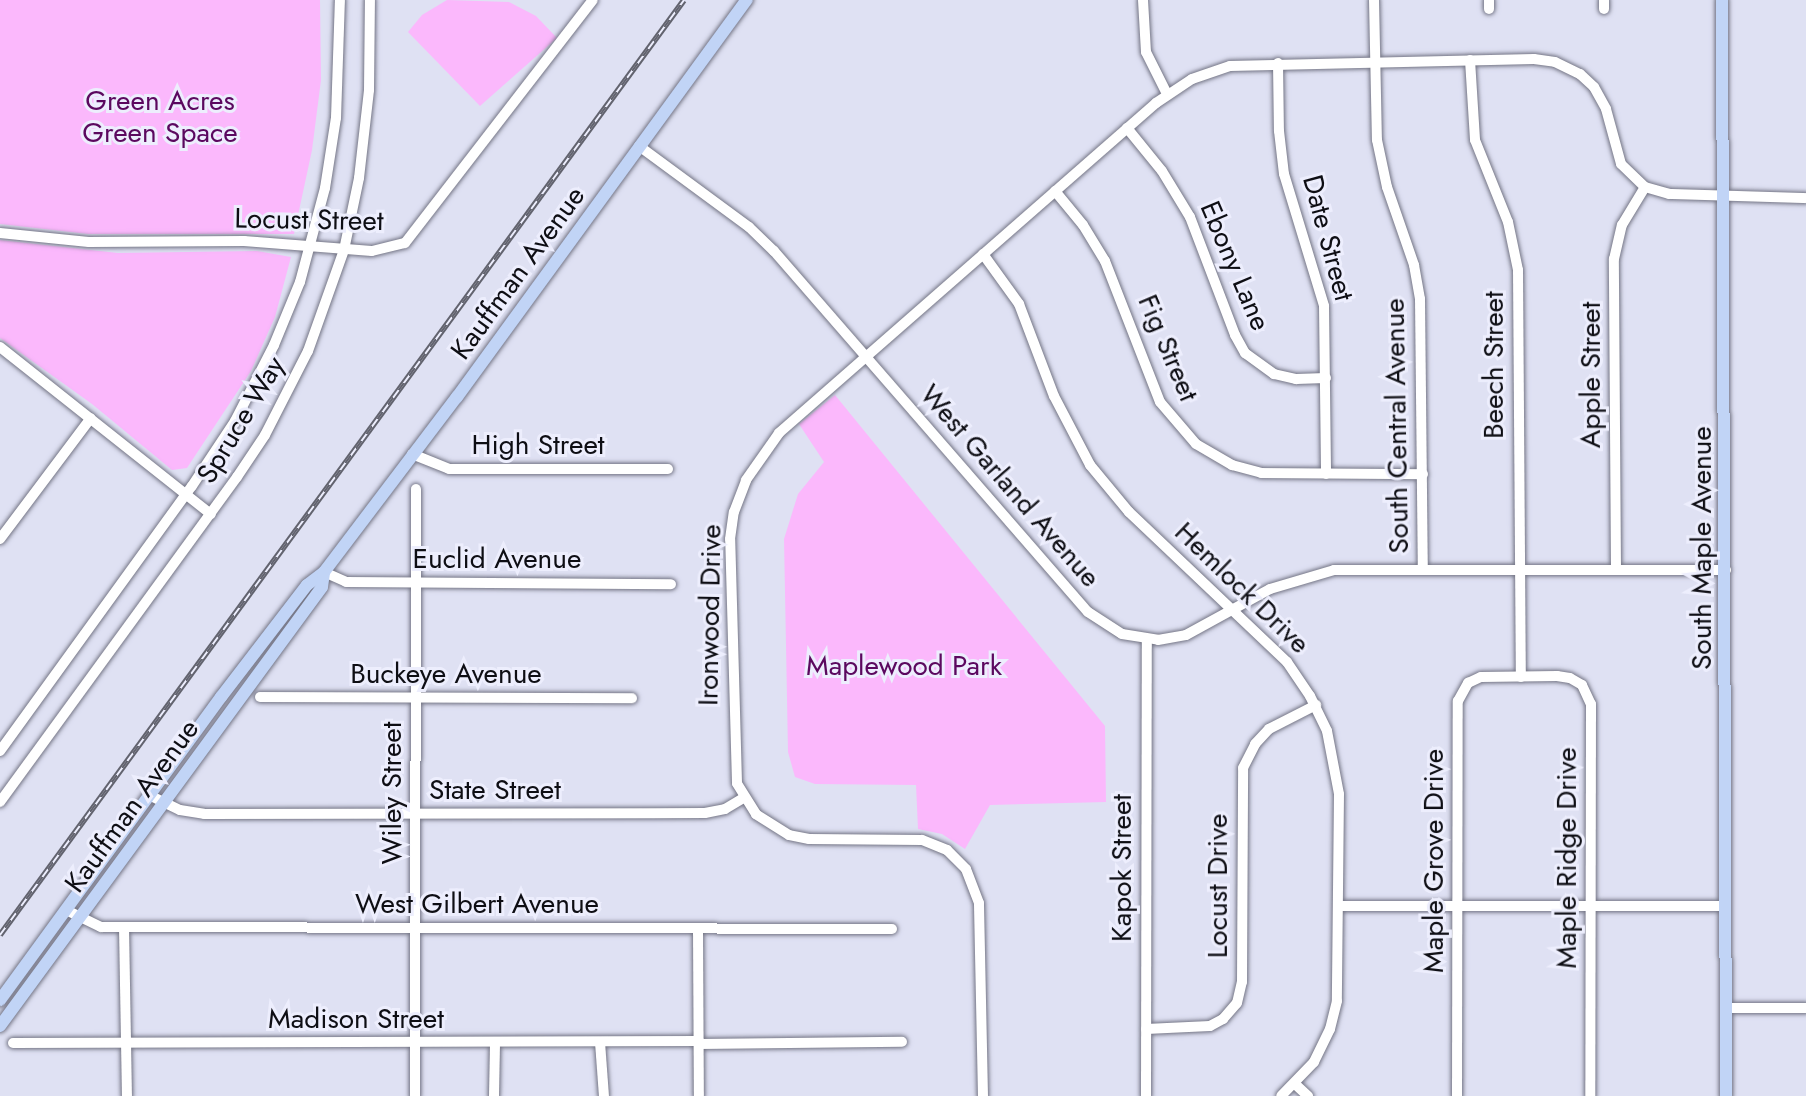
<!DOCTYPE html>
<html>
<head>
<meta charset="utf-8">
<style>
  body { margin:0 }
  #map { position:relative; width:1806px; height:1096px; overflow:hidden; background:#dfe1f3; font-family:Jost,sans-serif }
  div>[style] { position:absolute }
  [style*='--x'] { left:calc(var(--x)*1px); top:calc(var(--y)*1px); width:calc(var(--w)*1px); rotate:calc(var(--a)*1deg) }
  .green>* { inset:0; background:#fbb8fc }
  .roads { filter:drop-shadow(0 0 2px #747585) drop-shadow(0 0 2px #747585) }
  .minor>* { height:10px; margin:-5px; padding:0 5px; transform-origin:5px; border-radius:5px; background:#fff }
  .major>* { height:12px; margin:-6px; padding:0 6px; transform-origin:6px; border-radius:6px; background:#c1d4f6 }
  .rail>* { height:6px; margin-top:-3px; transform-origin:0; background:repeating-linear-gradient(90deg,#edeefd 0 9px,#62636e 0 18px); box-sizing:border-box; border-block:2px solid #62636e }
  span { translate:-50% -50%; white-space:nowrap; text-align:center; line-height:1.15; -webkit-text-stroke:6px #edeefd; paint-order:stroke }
  .park-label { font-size:28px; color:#5b085f }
  .street-label { font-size:28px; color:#0e0e14 }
</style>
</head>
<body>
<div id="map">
  <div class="green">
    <i style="clip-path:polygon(0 0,320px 0,321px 80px,312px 150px,294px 234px,88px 234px,0 224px)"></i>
    <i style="clip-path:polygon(447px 0,509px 2px,536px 16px,557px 38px,480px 106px,408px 32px,422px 15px)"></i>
    <i style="clip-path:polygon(0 240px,118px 253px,257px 251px,291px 257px,275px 317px,251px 371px,187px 468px,172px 470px,92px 404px,0 338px)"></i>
    <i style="clip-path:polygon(835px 395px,1105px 726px,1106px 802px,990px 805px,965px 849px,942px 834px,918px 829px,916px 785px,815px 784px,795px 777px,788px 752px,784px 539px,798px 494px,824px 462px,799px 424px)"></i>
  </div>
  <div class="roads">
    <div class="minor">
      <i style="--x:1143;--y:0;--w:52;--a:86.7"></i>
      <i style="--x:1146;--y:52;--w:47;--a:63.4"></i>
      <i style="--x:1374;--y:0;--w:140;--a:88.8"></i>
      <i style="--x:1377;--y:140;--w:48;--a:78"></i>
      <i style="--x:1387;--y:187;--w:83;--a:70.9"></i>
      <i style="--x:1414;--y:265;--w:35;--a:80"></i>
      <i style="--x:1420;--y:299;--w:270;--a:89.4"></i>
      <i style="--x:1489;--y:0;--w:9;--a:90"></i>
      <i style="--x:1604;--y:0;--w:9;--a:90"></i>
      <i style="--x:1470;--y:60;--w:80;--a:86.4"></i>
      <i style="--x:1475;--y:140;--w:88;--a:68.1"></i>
      <i style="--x:1508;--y:222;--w:49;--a:78.2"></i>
      <i style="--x:1518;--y:270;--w:407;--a:89.6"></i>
      <i style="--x:1278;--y:63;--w:68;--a:89.2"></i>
      <i style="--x:1279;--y:131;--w:43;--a:83.4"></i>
      <i style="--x:1284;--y:174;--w:138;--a:73.1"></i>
      <i style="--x:1324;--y:306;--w:168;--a:89.3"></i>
      <i style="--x:1127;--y:128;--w:55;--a:50.9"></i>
      <i style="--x:1162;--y:171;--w:54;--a:58.7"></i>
      <i style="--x:1190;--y:217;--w:126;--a:69.1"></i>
      <i style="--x:1235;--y:335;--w:21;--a:61"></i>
      <i style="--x:1245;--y:353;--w:36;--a:36"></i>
      <i style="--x:1274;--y:374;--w:23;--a:13"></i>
      <i style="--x:1296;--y:379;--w:30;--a:-2"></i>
      <i style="--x:639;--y:146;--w:137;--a:36.4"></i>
      <i style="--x:749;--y:227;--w:35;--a:44"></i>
      <i style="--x:774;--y:251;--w:478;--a:49"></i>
      <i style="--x:1088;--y:612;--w:40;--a:32.9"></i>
      <i style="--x:1122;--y:634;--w:36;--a:9"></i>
      <i style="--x:1158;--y:640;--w:28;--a:-10"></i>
      <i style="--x:1186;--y:635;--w:96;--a:-28.7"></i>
      <i style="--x:1270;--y:589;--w:67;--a:-16.5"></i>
      <i style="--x:1334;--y:570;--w:392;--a:0"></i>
      <i style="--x:1055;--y:191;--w:44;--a:50.5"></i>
      <i style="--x:1083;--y:225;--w:42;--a:58.6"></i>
      <i style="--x:1105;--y:261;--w:151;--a:68.7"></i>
      <i style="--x:1160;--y:402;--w:55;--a:49.4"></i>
      <i style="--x:1196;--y:444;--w:42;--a:30.3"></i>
      <i style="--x:1232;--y:465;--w:30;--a:15"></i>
      <i style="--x:1261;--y:473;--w:162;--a:0.4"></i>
      <i style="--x:0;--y:233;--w:89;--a:5.8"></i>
      <i style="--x:89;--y:242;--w:155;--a:-0.4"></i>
      <i style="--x:244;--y:241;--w:128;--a:4.5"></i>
      <i style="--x:372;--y:251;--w:34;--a:-14"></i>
      <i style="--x:405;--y:243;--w:307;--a:-52.3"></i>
      <i style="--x:983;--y:254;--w:62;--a:54.2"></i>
      <i style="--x:1019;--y:304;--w:98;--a:69.2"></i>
      <i style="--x:1054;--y:396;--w:78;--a:62.4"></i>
      <i style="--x:1090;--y:465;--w:61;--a:50.3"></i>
      <i style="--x:1129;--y:512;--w:218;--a:43.5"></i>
      <i style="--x:1287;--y:662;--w:41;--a:55.9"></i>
      <i style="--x:1310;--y:696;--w:39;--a:64"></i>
      <i style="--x:1327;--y:731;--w:64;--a:79.2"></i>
      <i style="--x:1339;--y:794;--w:207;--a:90.6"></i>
      <i style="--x:1337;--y:1001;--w:29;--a:104"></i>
      <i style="--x:1330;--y:1029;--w:37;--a:116"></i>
      <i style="--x:1314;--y:1062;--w:47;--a:134.1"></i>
      <i style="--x:0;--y:347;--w:269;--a:38.4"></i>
      <i style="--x:412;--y:454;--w:40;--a:22"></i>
      <i style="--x:449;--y:469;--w:219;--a:0"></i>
      <i style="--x:0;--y:539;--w:151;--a:-53.1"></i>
      <i style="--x:1616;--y:570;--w:311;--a:-90.4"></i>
      <i style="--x:1614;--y:259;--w:35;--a:-77"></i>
      <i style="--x:1622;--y:225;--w:44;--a:-58.8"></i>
      <i style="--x:324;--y:572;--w:24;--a:24"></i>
      <i style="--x:346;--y:582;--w:325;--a:0.4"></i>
      <i style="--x:260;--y:697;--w:372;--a:0.2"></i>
      <i style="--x:0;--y:751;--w:327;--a:-54.1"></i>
      <i style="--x:192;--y:486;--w:78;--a:-56.5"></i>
      <i style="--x:235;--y:421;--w:85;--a:-62.8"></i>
      <i style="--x:274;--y:345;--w:68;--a:-67.6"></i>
      <i style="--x:300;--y:282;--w:97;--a:-75.1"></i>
      <i style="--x:325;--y:188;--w:71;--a:-81.1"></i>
      <i style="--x:336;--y:118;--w:118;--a:-88.1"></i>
      <i style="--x:151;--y:796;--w:32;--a:26"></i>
      <i style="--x:180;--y:810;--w:24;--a:9"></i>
      <i style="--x:204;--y:814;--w:501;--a:-0.11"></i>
      <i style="--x:705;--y:813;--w:20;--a:-11"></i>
      <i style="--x:725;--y:809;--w:21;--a:-31"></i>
      <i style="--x:0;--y:802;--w:402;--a:-53.9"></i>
      <i style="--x:237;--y:477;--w:50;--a:-56.3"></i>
      <i style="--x:265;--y:435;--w:94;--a:-62.9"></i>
      <i style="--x:308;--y:351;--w:107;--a:-70.4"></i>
      <i style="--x:344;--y:250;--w:74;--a:-78.2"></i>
      <i style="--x:359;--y:178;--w:89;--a:-83.5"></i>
      <i style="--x:369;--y:90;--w:90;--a:-89.4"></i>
      <i style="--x:1339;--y:906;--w:387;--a:0"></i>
      <i style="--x:66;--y:910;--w:39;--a:26"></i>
      <i style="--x:101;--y:927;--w:791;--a:0.14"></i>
      <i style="--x:124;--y:927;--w:169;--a:89"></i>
      <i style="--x:698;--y:929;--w:167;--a:89.7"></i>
      <i style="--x:1726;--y:1008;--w:80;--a:0"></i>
      <i style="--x:1146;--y:1029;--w:64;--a:-2.7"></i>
      <i style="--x:1210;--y:1026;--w:15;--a:-28"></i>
      <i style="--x:1223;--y:1019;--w:21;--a:-49"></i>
      <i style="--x:1237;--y:1003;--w:22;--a:-77"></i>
      <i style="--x:1242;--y:982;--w:214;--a:-89.7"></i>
      <i style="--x:1243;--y:768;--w:27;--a:-63"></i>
      <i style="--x:1255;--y:744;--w:21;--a:-47"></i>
      <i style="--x:1269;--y:729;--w:53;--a:-27.1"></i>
      <i style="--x:600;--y:1042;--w:54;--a:85.8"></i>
      <i style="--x:13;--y:1043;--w:686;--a:-0.17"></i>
      <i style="--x:699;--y:1044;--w:203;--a:-0.6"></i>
      <i style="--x:1295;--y:1084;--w:18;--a:43"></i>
      <i style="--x:415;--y:1096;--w:607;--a:-89.91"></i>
      <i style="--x:494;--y:1096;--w:54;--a:-88.9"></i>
      <i style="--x:983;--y:1096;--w:193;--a:-91.2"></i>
      <i style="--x:979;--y:903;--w:36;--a:-111"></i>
      <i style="--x:966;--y:869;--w:27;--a:-135"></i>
      <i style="--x:947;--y:850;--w:27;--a:-158"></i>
      <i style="--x:922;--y:840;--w:113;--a:-179.5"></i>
      <i style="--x:809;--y:839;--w:20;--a:-169"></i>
      <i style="--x:789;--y:835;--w:39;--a:-148"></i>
      <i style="--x:756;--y:814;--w:36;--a:-122"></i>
      <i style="--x:737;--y:783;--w:244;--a:-91.6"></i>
      <i style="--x:730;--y:539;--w:27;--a:-82"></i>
      <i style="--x:734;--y:512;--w:34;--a:-69"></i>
      <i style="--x:746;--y:480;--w:57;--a:-54.9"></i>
      <i style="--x:779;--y:433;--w:501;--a:-41.2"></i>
      <i style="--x:1156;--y:103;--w:43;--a:-33.7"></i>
      <i style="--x:1192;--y:79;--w:40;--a:-18.9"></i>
      <i style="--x:1230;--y:66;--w:304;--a:-1.3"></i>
      <i style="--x:1534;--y:59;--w:21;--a:8"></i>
      <i style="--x:1555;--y:62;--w:28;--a:26"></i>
      <i style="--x:1580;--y:74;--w:19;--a:43"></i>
      <i style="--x:1594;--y:87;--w:25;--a:61"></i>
      <i style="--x:1606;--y:109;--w:57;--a:74.7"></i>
      <i style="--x:1621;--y:164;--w:33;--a:44"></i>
      <i style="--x:1645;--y:187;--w:25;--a:16"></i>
      <i style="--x:1669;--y:194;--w:137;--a:1.7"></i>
      <i style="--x:1146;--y:1096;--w:456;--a:-89.9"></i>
      <i style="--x:1457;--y:1096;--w:395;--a:-89.9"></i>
      <i style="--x:1458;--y:701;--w:21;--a:-61"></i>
      <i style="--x:1468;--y:683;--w:14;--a:-25"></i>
      <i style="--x:1481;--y:677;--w:76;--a:-0.8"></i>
      <i style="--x:1557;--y:676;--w:13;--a:9"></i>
      <i style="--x:1570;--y:678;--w:14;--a:30"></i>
      <i style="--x:1582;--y:685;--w:21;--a:65"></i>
      <i style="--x:1591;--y:704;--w:392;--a:90.1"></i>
    </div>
    <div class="major">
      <i style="--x:1722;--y:0;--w:1096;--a:89.79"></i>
      <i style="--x:0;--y:1000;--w:375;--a:-53.9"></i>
      <i style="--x:221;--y:697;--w:141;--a:-52.5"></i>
      <i style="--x:307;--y:585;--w:21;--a:-37"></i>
      <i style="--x:324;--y:572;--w:220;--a:-52.8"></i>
      <i style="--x:457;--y:397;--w:492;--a:-53.9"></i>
      <i style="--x:0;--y:1026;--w:544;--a:-53.74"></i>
      <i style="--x:322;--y:587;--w:15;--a:-82"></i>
    </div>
  </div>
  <div class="rail">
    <i style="--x:0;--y:935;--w:1158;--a:-53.81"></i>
  </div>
  <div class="park-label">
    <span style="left:160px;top:117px">Green Acres<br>Green Space</span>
    <span style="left:904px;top:666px">Maplewood Park</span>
  </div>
  <div class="street-label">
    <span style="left:309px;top:220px;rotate:1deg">Locust Street</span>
    <span style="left:1328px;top:238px;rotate:75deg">Date Street</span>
    <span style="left:1235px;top:266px;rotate:67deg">Ebony Lane</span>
    <span style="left:518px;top:273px;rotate:-54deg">Kauffman Avenue</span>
    <span style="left:1168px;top:348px;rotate:67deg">Fig Street</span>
    <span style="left:1494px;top:365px;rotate:-90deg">Beech Street</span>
    <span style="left:1591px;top:375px;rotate:-90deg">Apple Street</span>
    <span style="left:241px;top:420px;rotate:-59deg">Spruce Way</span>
    <span style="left:1397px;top:426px;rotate:-91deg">South Central Avenue</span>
    <span style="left:538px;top:445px">High Street</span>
    <span style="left:1010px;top:486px;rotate:49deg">West Garland Avenue</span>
    <span style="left:1702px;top:548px;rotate:-90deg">South Maple Avenue</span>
    <span style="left:497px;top:559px">Euclid Avenue</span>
    <span style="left:1242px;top:588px;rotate:44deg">Hemlock Drive</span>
    <span style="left:710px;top:615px;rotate:-89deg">Ironwood Drive</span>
    <span style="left:446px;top:674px">Buckeye Avenue</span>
    <span style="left:495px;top:790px">State Street</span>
    <span style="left:392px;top:793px;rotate:-90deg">Wiley Street</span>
    <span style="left:132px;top:806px;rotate:-54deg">Kauffman Avenue</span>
    <span style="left:1567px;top:858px;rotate:-90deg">Maple Ridge Drive</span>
    <span style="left:1434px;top:861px;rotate:-90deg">Maple Grove Drive</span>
    <span style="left:1122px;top:868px;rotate:-90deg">Kapok Street</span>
    <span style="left:1218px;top:886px;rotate:-90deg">Locust Drive</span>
    <span style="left:477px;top:904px">West Gilbert Avenue</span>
    <span style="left:356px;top:1019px">Madison Street</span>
  </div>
</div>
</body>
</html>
